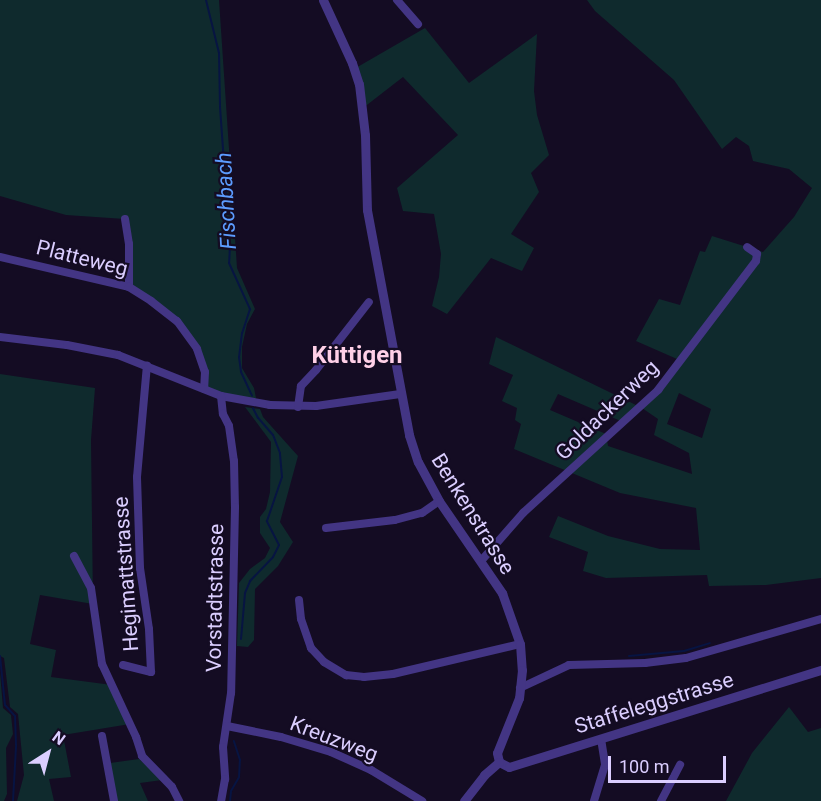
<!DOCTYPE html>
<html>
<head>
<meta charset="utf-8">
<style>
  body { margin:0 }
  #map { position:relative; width:821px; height:801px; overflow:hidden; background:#140c23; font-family:Roboto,sans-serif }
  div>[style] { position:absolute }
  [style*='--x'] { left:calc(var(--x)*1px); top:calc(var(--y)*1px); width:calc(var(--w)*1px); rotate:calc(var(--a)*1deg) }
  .green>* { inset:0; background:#0f2a2d }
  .stream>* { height:2px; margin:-1px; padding:0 1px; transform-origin:1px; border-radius:1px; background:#071442 }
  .minor>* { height:8px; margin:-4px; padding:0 4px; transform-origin:4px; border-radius:4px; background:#433584 }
  .tertiary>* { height:9px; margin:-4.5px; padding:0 4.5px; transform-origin:4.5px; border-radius:4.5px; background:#433584 }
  span { translate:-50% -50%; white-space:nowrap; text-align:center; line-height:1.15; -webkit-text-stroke:4.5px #140c23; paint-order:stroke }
  .street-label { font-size:21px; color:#dbceff }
  .water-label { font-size:22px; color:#5c9cff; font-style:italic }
  .quarter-label { font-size:24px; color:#ffd0e7; font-weight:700 }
  .north { position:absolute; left:18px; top:723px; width:60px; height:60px; -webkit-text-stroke:4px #140c23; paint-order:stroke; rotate:36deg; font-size:16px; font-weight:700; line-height:24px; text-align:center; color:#dbceff }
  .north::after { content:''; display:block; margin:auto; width:21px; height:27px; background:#dbceff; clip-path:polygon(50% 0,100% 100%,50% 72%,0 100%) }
  .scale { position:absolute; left:608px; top:756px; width:118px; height:27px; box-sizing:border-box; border:3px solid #dbceff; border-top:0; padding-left:8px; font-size:18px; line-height:21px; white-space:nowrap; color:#dbceff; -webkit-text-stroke:4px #140c23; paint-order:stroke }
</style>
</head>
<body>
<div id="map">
  <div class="green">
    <i style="clip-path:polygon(0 0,219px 0,237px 268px,255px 309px,247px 324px,242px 347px,242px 368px,254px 388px,257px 403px,204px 389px,205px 372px,197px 349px,177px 321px,129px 287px,125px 219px,66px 215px,0 196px)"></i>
    <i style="clip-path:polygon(evenodd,587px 0,821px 0,821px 578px,766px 585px,709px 586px,707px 575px,606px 578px,583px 571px,588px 552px,549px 537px,558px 516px,608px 536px,660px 549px,700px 550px,696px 508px,620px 493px,514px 449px,521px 424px,515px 420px,517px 408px,502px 401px,513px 375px,489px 364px,496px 337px,638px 406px,623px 422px,558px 394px,550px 410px,606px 434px,608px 446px,692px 474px,689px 453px,654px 435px,658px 419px,642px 408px,677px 359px,636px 341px,659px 299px,680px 305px,700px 251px,705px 252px,712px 236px,763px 252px,794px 217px,812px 188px,789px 169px,753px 161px,749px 146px,736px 137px,722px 149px,674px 80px,595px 11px,587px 0,679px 393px,711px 409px,702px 438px,667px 424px,679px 393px)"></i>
    <i style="clip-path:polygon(425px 28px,469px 83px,537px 34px,534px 91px,537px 115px,549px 155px,531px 173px,539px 192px,511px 234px,534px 248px,522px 271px,491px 258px,447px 314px,432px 306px,439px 277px,441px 254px,434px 214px,403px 211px,397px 188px,458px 135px,403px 77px,363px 108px,354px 69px)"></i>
    <i style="clip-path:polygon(0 374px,95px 388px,91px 440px,93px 604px,40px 595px,30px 644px,56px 650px,51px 677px,112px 685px,130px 724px,63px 735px,71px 777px,49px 779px,54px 801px,17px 801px,24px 775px,18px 714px,10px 707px,4px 658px,0 656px)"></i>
    <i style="clip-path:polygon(245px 407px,260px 409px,263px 417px,298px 456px,280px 522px,293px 542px,278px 566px,255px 589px,254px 640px,248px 647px,237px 646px,239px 583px,250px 569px,265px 558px,270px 548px,260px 533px,260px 517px,266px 509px,270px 492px,271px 442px)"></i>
    <i style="clip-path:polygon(0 672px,3px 708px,11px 715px,13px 734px,6px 748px,7px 794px,4px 801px,0 801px)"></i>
    <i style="clip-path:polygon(789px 707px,808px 732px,821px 728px,821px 801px,726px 801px,752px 753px)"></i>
    <i style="clip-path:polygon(139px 759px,162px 780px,140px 783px,148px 801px,116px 801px,110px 763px)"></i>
  </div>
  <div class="stream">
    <i style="--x:206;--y:0;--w:55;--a:76.2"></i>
    <i style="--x:219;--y:53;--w:54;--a:88.9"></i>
    <i style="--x:220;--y:107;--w:83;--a:85.9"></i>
    <i style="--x:226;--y:190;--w:41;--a:91.4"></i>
    <i style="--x:225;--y:231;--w:16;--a:72"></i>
    <i style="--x:230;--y:246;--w:17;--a:93"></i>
    <i style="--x:229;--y:263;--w:51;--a:65.5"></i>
    <i style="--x:250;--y:309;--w:25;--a:108"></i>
    <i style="--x:242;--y:333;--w:24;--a:97"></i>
    <i style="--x:239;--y:357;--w:15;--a:82"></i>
    <i style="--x:241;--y:372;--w:26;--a:65"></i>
    <i style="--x:241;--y:639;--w:46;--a:-85"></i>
    <i style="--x:245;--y:593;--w:13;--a:-67"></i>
    <i style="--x:250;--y:581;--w:33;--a:-46"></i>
    <i style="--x:273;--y:557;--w:13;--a:-63"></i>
    <i style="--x:279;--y:545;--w:27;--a:-117"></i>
    <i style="--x:267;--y:521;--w:46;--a:-71.2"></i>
    <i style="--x:282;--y:477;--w:24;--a:-95"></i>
    <i style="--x:280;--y:453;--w:19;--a:-111"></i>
    <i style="--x:273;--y:435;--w:23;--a:-131"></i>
    <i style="--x:258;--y:418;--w:11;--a:-117"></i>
    <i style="--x:0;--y:656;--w:49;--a:84.2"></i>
    <i style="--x:5;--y:705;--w:15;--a:48"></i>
    <i style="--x:15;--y:716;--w:31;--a:88"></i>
    <i style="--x:16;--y:747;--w:54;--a:93.2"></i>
    <i style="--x:629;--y:656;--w:55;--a:-5.2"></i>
    <i style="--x:684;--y:651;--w:27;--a:-17"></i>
    <i style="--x:230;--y:801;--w:10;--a:-84"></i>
    <i style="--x:231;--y:791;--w:16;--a:-60"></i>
    <i style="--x:239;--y:777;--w:17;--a:-87"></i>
    <i style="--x:240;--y:760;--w:20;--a:-108"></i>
  </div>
  <div class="minor">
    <i style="--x:397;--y:0;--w:32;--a:49"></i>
    <i style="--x:125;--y:219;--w:25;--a:81"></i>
    <i style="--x:129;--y:244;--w:43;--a:90"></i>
    <i style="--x:0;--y:257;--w:132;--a:13.1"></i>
    <i style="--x:129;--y:287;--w:26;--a:32"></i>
    <i style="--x:151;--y:301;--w:33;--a:38"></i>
    <i style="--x:177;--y:321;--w:34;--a:54"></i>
    <i style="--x:197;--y:349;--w:24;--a:71"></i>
    <i style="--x:205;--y:372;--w:17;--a:93"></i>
    <i style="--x:0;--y:337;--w:67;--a:6.8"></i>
    <i style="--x:67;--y:345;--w:52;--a:11.1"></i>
    <i style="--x:118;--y:355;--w:111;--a:21.7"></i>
    <i style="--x:221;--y:396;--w:50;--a:10.4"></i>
    <i style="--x:270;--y:405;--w:46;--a:1.2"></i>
    <i style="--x:316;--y:406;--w:85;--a:-8.1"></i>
    <i style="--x:221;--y:396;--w:18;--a:84"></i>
    <i style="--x:223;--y:414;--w:13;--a:63"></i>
    <i style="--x:229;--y:426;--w:35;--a:82"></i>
    <i style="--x:234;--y:461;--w:46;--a:88.8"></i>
    <i style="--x:235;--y:507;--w:186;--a:91.2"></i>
    <i style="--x:231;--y:693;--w:55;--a:98.4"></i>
    <i style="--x:223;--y:747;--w:32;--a:86"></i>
    <i style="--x:225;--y:779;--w:22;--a:100"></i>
    <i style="--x:298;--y:407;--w:21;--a:-82"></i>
    <i style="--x:301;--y:386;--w:22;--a:-47"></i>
    <i style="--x:316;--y:370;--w:86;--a:-52.1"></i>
    <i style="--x:326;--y:528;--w:69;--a:-6.6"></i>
    <i style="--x:395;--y:520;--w:28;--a:-15"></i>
    <i style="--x:422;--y:513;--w:21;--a:-35"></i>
    <i style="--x:74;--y:556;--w:36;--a:62"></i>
    <i style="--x:91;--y:588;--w:77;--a:81.8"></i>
    <i style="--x:102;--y:664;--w:81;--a:65"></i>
    <i style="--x:136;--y:737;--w:20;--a:72"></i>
    <i style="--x:142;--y:756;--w:43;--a:45.9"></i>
    <i style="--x:172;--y:787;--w:16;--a:63"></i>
    <i style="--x:481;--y:561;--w:64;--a:-48.8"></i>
    <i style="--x:523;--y:513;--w:183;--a:-42.3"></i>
    <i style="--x:658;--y:390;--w:162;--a:-52.8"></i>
    <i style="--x:756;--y:261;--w:7;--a:-82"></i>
    <i style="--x:757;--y:254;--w:12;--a:-145"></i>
    <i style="--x:299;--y:600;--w:19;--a:84"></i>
    <i style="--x:301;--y:619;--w:31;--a:71"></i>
    <i style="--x:311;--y:648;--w:19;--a:47"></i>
    <i style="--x:324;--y:662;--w:26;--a:31"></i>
    <i style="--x:346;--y:675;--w:18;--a:6"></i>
    <i style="--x:364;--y:677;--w:29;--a:-6"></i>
    <i style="--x:393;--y:674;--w:130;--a:-13.3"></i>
    <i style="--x:123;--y:665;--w:29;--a:14"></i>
    <i style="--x:151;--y:672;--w:43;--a:-92.7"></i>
    <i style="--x:149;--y:629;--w:62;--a:-98.4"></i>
    <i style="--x:140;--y:568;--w:91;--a:-91.9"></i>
    <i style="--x:137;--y:477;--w:112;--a:-84.9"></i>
    <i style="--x:520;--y:688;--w:54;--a:-25.1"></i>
    <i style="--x:569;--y:665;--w:76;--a:-1.5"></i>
    <i style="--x:645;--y:663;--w:41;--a:-7"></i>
    <i style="--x:686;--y:658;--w:141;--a:-16.1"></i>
    <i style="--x:227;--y:726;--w:55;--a:11.5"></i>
    <i style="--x:281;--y:737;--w:52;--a:16.7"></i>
    <i style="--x:331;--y:752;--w:44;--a:24.2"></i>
    <i style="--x:371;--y:770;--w:60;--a:31.3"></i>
    <i style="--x:102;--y:736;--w:66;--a:79.5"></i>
    <i style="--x:594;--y:801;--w:39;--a:-73"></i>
    <i style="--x:605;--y:764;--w:25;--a:-99"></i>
    <i style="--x:661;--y:801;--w:41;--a:-62.2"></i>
  </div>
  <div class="tertiary">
    <i style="--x:323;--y:0;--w:69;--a:65.3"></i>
    <i style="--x:352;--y:63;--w:22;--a:72"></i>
    <i style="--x:359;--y:84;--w:51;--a:83.3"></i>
    <i style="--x:365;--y:135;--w:75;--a:88.5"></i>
    <i style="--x:367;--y:210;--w:229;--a:79.4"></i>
    <i style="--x:409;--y:435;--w:28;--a:72"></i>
    <i style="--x:418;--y:462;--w:44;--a:61.7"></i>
    <i style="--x:439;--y:501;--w:112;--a:55.6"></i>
    <i style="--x:502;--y:593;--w:54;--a:70.6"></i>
    <i style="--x:520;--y:644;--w:26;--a:86"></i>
    <i style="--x:522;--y:670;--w:28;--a:96"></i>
    <i style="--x:519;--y:698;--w:59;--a:111.8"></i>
    <i style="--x:497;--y:753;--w:9;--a:77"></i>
    <i style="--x:499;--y:762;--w:11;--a:27"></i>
    <i style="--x:509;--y:767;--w:327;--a:-17.3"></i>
    <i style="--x:464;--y:801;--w:33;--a:-52"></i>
    <i style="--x:484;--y:775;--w:20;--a:-41"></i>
  </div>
  <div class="street-label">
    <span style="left:82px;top:258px;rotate:14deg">Platteweg</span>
    <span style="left:607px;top:410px;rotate:-44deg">Goldackerweg</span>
    <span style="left:473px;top:514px;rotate:58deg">Benkenstrasse</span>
    <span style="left:126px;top:574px;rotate:-94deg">Hegimattstrasse</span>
    <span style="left:215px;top:598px;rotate:-89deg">Vorstadtstrasse</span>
    <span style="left:654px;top:703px;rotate:-17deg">Staffeleggstrasse</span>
    <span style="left:334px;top:739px;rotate:21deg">Kreuzweg</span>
  </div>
  <div class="water-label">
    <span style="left:226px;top:201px;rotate:-93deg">Fischbach</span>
  </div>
  <div class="quarter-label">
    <span style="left:357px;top:356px">Küttigen</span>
  </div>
  <div class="north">N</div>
  <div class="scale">100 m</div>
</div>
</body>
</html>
